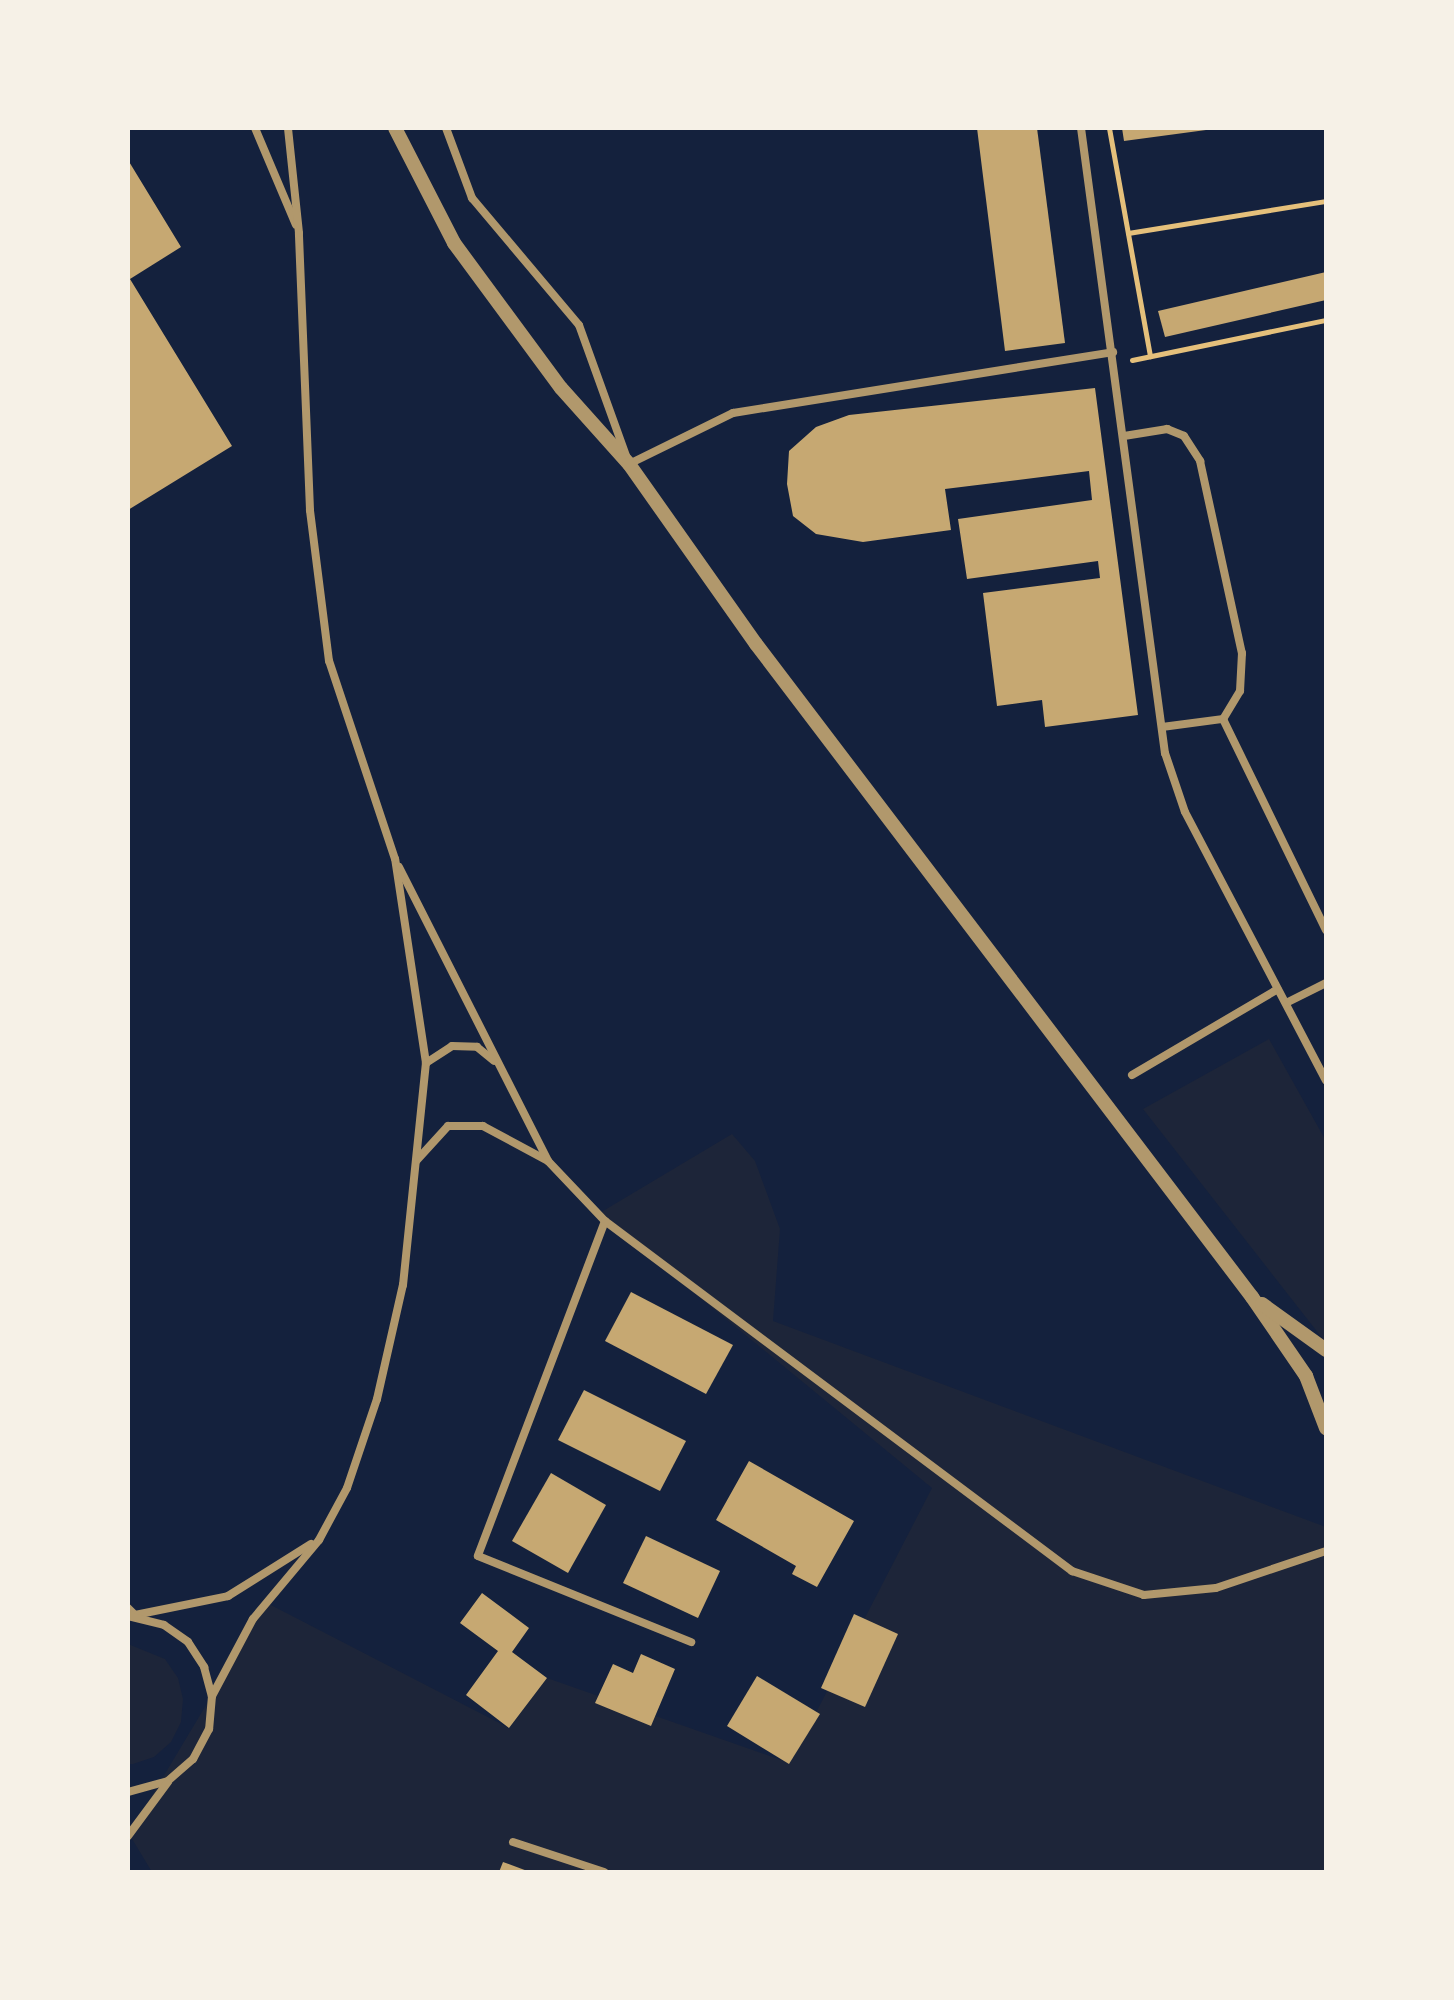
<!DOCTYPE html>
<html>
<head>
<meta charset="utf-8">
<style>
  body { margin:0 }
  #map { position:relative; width:1454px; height:2000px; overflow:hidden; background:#14213d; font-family:Karla,sans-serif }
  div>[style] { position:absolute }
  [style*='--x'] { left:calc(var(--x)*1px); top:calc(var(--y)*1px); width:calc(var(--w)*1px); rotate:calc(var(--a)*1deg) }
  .green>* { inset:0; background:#1d2539 }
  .building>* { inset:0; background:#c6a872 }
  .path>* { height:5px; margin:-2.5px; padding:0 2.5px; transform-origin:2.5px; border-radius:2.5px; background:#e5c07b }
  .minor>* { height:8px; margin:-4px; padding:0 4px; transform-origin:4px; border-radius:4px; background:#b1986c }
  .tertiary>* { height:14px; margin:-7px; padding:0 7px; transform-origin:7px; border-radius:7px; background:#b1986c }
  span { translate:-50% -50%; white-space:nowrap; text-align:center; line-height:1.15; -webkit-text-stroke:7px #f6f1e7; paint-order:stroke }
  .frame { position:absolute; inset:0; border:130px solid #f6f1e7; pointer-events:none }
</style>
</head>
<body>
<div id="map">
  <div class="green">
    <i style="clip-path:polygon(1269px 1039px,1326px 1141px,1326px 1343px,1143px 1109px)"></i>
    <i style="clip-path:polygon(732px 1134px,755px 1161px,780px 1229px,773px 1321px,1326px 1527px,1326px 1872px,152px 1872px,129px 1834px,267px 1603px,509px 1728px,547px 1678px,790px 1763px,932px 1488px,598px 1214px)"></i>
    <i style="clip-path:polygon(128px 1644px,165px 1659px,178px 1678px,183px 1699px,181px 1722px,171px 1742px,154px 1757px,133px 1764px,128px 1764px)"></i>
  </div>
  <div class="building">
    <i style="clip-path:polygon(977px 128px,1037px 128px,1065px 343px,1005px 351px)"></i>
    <i style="clip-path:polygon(1122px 128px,1206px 128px,1206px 130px,1124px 141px)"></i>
    <i style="clip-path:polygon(128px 160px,181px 247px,130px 279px,232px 446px,128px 510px)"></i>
    <i style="clip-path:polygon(1326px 272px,1326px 300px,1165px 337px,1158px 311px)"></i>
    <i style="clip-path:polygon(1095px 388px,1138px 715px,1045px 727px,1042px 700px,997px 706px,983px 593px,1100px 578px,1098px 561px,967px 579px,958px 519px,1092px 500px,1089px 471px,945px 489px,951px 530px,863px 542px,816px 534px,793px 516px,787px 484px,789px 451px,816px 427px,849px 415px)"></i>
    <i style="clip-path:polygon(631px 1292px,733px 1345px,706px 1394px,605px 1341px)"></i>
    <i style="clip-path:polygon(584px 1390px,686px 1441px,660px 1491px,558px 1440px)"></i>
    <i style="clip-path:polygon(749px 1461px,854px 1521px,817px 1587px,792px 1574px,796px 1566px,716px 1520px)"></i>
    <i style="clip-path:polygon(551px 1473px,606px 1505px,568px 1573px,512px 1541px)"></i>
    <i style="clip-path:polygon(646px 1536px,720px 1571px,698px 1618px,623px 1583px)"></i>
    <i style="clip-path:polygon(482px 1593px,529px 1628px,512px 1652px,547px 1678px,509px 1728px,466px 1695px,498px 1651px,460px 1623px)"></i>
    <i style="clip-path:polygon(854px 1614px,898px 1634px,865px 1707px,821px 1688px)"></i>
    <i style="clip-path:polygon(641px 1654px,675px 1669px,651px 1726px,595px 1703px,613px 1664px,633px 1673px)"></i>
    <i style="clip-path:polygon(757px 1676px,820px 1714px,789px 1764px,727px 1726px)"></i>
    <i style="clip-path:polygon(503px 1862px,530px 1872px,499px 1872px)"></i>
  </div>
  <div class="path">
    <i style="--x:1109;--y:128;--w:232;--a:79.8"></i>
    <i style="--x:1128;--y:233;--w:201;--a:-9.2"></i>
    <i style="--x:1132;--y:360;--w:198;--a:-11.7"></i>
  </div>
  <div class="minor">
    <i style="--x:255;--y:128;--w:105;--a:67.1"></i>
    <i style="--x:446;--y:128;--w:75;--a:69.6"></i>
    <i style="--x:472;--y:198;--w:166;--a:49.9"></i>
    <i style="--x:579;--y:325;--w:148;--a:70.2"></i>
    <i style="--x:629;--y:464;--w:116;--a:-26.1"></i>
    <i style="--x:733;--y:413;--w:385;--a:-9.1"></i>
    <i style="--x:1081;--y:128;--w:631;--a:82.35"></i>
    <i style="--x:1165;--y:753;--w:62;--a:71.3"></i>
    <i style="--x:1185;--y:812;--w:303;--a:62.3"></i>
    <i style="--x:1124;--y:436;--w:44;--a:-9.2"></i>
    <i style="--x:1167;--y:429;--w:18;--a:22"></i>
    <i style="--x:1184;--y:436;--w:30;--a:57"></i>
    <i style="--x:1200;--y:461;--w:197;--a:77.7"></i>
    <i style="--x:1242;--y:653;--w:38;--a:93"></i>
    <i style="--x:1240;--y:691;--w:33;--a:121"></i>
    <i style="--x:1162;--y:727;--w:62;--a:-7.5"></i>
    <i style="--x:1223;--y:719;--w:235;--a:64"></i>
    <i style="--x:399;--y:867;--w:330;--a:63.1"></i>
    <i style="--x:548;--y:1161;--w:74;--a:-151.7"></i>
    <i style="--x:483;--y:1126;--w:35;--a:180"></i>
    <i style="--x:448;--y:1126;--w:47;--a:132.4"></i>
    <i style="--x:1286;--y:1003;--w:45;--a:-26.6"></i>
    <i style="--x:426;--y:1063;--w:31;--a:-33"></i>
    <i style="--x:452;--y:1046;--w:25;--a:2"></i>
    <i style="--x:477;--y:1047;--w:22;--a:39"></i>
    <i style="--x:1132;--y:1075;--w:169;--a:-30.5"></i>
    <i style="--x:548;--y:1161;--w:83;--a:46.5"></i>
    <i style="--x:605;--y:1221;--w:584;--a:36.85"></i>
    <i style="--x:1072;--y:1571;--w:76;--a:18.4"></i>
    <i style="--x:1144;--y:1595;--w:72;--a:-5.6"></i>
    <i style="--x:1216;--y:1588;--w:116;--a:-18.6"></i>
    <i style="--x:605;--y:1221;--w:358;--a:110.8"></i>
    <i style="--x:478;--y:1556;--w:230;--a:22"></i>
    <i style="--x:128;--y:1608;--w:10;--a:45"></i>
    <i style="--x:135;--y:1615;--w:95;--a:-11.5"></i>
    <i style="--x:228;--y:1596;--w:98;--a:-32.1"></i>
    <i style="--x:128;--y:1616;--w:37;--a:14"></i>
    <i style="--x:164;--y:1625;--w:29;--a:35"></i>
    <i style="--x:188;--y:1642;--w:30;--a:57"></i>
    <i style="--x:204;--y:1667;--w:30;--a:75"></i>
    <i style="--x:212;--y:1696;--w:33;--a:95"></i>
    <i style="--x:209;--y:1729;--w:34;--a:118"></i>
    <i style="--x:193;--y:1759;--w:33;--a:139"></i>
    <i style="--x:168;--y:1781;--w:41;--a:164.6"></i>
    <i style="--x:212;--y:1696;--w:87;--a:-62"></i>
    <i style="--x:253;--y:1619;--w:103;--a:-50.1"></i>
    <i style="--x:319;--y:1540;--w:59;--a:-61.7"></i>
    <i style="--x:347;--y:1488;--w:94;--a:-71.4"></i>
    <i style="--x:377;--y:1399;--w:117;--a:-77.2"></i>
    <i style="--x:403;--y:1285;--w:223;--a:-84.1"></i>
    <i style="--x:426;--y:1063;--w:206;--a:-98.6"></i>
    <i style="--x:395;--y:859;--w:209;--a:-108.4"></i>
    <i style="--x:329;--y:661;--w:152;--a:-97.2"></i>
    <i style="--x:310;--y:510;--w:277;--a:-92.3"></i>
    <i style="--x:299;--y:233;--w:106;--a:-96"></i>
    <i style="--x:128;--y:1836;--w:67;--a:-53.5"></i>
    <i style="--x:513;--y:1842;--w:96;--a:18.2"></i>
  </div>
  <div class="tertiary">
    <i style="--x:395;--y:128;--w:129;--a:62.8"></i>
    <i style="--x:454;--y:243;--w:180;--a:53.6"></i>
    <i style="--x:561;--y:388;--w:102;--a:48.2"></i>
    <i style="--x:629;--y:464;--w:220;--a:54.8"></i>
    <i style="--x:756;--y:644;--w:820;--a:52.78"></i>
    <i style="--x:1252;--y:1297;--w:96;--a:55.6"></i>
    <i style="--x:1306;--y:1376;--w:56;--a:69"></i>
    <i style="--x:1262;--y:1304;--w:79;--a:35.7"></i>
  </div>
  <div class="frame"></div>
</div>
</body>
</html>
